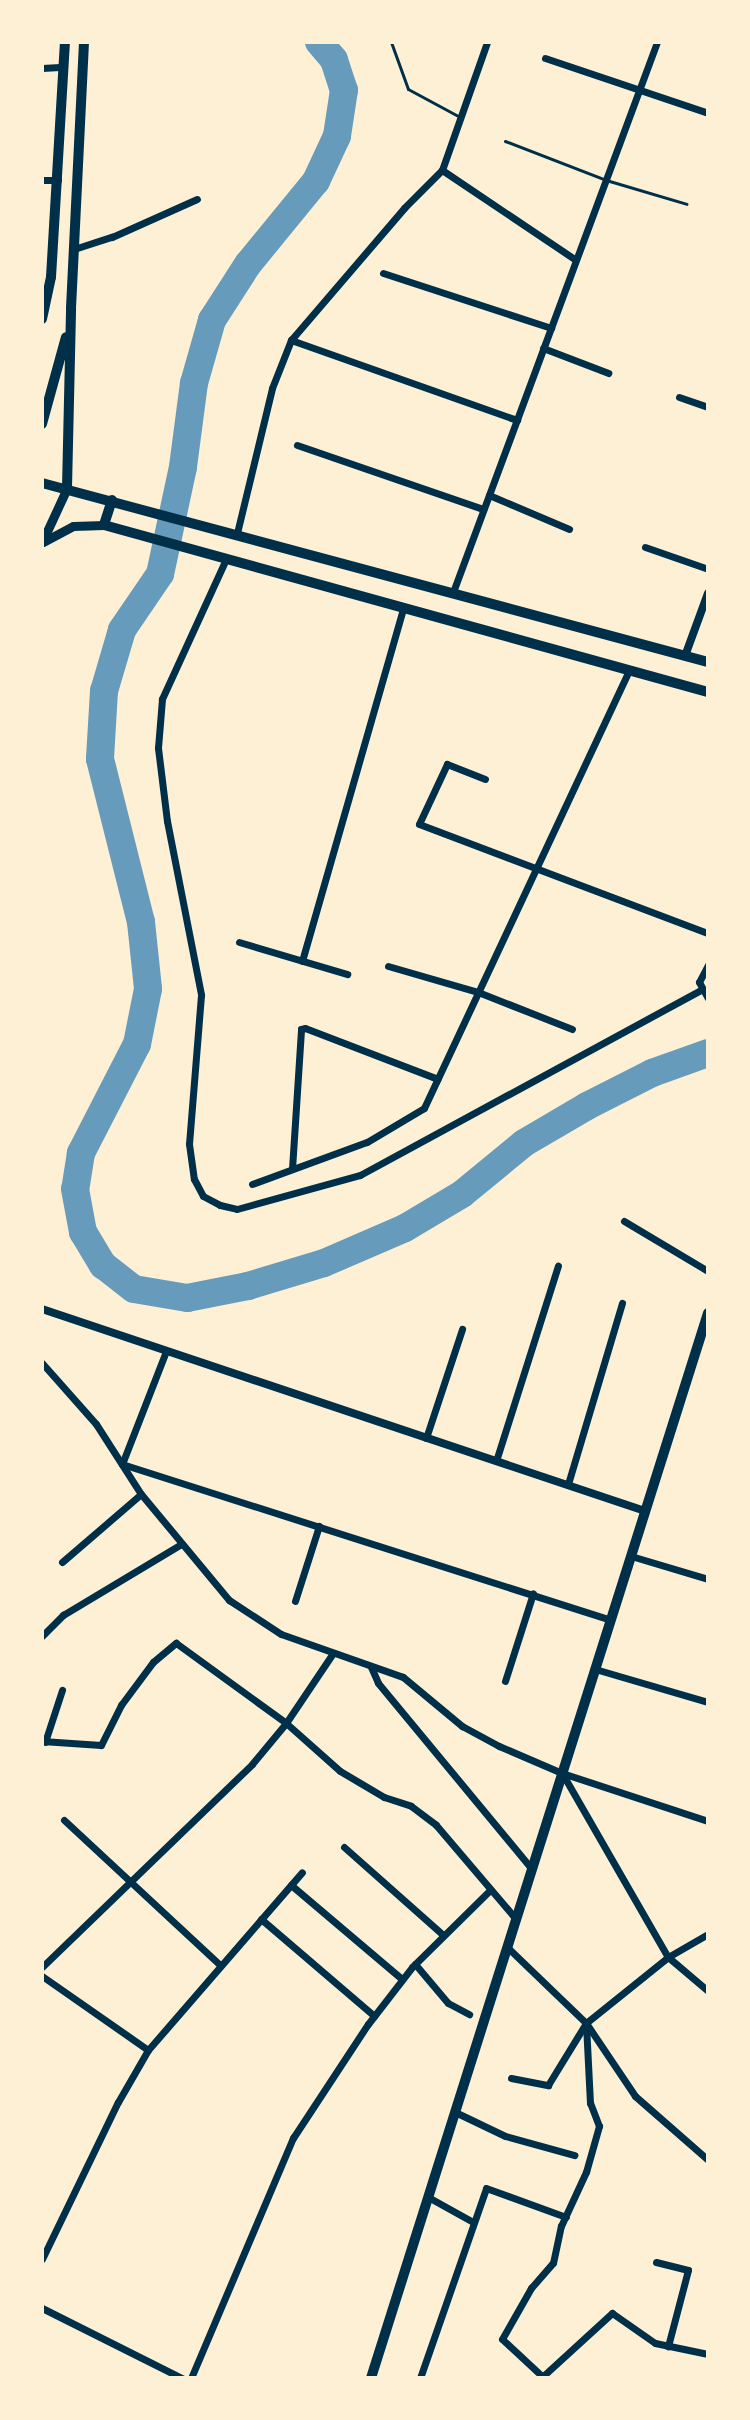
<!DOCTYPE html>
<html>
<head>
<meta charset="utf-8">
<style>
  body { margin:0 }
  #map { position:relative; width:750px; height:2420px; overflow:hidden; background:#fdf0d5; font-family:Quicksand,sans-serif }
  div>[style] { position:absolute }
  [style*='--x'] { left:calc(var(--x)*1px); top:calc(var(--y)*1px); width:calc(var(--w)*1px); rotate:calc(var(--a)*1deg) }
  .river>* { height:28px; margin:-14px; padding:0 14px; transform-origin:14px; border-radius:14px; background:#669bbc }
  .service>* { height:3px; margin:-1.5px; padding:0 1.5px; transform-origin:1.5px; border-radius:1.5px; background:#003049 }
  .minor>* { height:7px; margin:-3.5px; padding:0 3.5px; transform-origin:3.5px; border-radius:3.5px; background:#003049 }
  .tertiary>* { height:8px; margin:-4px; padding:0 4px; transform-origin:4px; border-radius:4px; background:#003049 }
  .secondary>* { height:9px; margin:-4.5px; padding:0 4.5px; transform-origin:4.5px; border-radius:4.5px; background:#003049 }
  .primary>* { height:10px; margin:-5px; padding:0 5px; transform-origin:5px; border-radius:5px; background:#003049 }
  span { translate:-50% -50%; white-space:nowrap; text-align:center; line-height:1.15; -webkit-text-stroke:7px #fdf0d5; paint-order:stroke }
  .frame { position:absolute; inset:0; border:44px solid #fdf0d5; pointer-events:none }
</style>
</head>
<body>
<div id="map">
  <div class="river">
    <i style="--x:319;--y:42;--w:23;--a:50"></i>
    <i style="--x:334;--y:60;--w:32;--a:72"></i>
    <i style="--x:344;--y:90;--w:47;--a:98.7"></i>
    <i style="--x:337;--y:136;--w:50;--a:115"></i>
    <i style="--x:316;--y:181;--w:107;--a:129.3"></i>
    <i style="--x:248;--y:264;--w:67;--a:122.7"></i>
    <i style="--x:212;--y:320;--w:66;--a:105.9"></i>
    <i style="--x:194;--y:383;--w:85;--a:97.5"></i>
    <i style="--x:183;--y:467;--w:109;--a:102.1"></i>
    <i style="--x:160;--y:574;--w:68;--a:124.2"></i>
    <i style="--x:122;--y:630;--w:64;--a:106.4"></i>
    <i style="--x:104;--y:691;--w:68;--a:93.4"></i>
    <i style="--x:100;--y:759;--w:168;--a:75.9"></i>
    <i style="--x:141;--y:922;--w:67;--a:84"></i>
    <i style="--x:148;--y:989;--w:56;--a:101.3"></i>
    <i style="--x:137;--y:1044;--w:123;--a:117.2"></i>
    <i style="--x:81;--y:1153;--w:36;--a:99"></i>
    <i style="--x:75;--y:1189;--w:44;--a:79.5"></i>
    <i style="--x:83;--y:1232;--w:39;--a:59"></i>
    <i style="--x:103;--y:1265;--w:39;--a:38"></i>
    <i style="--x:134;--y:1289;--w:54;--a:9.6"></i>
    <i style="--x:187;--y:1298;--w:62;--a:-11.1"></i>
    <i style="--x:248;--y:1286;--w:79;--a:-16.8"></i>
    <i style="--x:324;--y:1263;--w:88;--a:-23.4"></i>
    <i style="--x:405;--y:1228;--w:66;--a:-30.8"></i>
    <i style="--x:462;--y:1194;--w:80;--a:-39.4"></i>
    <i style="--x:524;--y:1143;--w:73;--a:-30.4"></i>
    <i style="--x:587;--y:1106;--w:73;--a:-26.9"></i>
    <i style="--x:652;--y:1073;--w:59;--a:-19.7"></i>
  </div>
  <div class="service">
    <i style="--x:391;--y:42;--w:50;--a:70.1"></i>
    <i style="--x:408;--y:89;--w:59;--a:28.3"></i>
    <i style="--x:505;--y:141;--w:108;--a:21.1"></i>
    <i style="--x:606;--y:180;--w:84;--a:16.5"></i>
  </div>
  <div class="minor">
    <i style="--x:545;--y:58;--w:172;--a:18.6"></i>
    <i style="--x:42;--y:68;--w:22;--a:-3"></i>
    <i style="--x:442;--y:170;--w:161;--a:33.9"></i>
    <i style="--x:42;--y:180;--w:16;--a:0"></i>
    <i style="--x:74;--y:249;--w:40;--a:-18"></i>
    <i style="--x:112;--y:237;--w:93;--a:-24.1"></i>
    <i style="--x:383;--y:273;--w:177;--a:18.1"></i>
    <i style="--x:291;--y:340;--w:240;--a:19.5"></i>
    <i style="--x:543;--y:348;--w:70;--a:21"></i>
    <i style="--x:679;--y:397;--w:31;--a:19"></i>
    <i style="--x:297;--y:445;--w:197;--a:19"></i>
    <i style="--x:489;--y:495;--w:87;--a:23"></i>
    <i style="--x:237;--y:533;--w:149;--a:-76.4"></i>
    <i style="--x:272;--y:388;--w:52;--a:-68.4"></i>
    <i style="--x:291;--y:340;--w:174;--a:-49.4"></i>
    <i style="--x:404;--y:208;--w:54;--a:-45"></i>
    <i style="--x:442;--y:170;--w:136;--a:-70.6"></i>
    <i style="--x:645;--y:547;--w:67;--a:19.2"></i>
    <i style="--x:226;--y:559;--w:154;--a:114.6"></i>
    <i style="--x:162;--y:699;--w:49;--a:94.7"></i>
    <i style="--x:158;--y:748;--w:74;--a:83"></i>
    <i style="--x:167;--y:821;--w:177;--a:78.9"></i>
    <i style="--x:201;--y:995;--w:149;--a:94.6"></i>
    <i style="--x:189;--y:1144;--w:35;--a:82"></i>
    <i style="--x:194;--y:1179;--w:19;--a:62"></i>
    <i style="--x:203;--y:1196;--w:19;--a:28"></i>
    <i style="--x:220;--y:1205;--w:17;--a:13"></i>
    <i style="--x:237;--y:1209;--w:128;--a:-15.5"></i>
    <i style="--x:360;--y:1175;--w:388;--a:-28.5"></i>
    <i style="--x:453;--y:592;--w:587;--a:-69.65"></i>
    <i style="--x:485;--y:779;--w:41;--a:-158.5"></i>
    <i style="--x:447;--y:764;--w:66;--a:115"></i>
    <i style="--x:419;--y:824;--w:309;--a:20.7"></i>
    <i style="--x:239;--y:942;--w:113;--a:16.5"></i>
    <i style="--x:302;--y:961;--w:367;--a:-74"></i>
    <i style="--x:708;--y:965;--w:19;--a:118"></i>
    <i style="--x:699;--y:982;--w:18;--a:61"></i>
    <i style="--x:388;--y:966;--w:94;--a:16.1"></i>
    <i style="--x:478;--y:992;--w:101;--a:21.5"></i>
    <i style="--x:292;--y:1169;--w:140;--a:-86.3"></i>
    <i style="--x:301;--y:1029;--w:4;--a:-14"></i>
    <i style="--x:305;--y:1028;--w:142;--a:21"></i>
    <i style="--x:252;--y:1184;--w:122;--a:-20.1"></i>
    <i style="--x:367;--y:1142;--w:66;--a:-30.8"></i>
    <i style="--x:424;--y:1108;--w:484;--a:-64.9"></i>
    <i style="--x:624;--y:1221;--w:98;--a:30.8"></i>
    <i style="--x:42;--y:1363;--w:81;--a:48.5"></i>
    <i style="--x:96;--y:1424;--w:83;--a:57.3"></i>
    <i style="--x:141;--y:1494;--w:138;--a:50.3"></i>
    <i style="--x:229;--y:1600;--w:62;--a:33.2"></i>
    <i style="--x:281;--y:1634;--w:129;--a:19.4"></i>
    <i style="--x:403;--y:1677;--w:77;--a:39.7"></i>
    <i style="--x:462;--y:1726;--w:42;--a:28.4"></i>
    <i style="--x:499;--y:1746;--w:69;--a:23.2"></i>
    <i style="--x:562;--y:1773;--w:154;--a:18.2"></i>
    <i style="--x:426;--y:1438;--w:115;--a:-71.7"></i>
    <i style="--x:496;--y:1461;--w:205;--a:-72.4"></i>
    <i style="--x:122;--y:1464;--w:513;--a:17.69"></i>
    <i style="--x:122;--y:1464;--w:121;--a:-68.7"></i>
    <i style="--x:568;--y:1484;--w:189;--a:-73.4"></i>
    <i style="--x:631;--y:1556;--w:80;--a:16.6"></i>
    <i style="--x:62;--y:1562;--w:104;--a:-40.7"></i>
    <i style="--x:295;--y:1601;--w:79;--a:-72.3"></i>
    <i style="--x:42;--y:1636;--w:30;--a:-45"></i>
    <i style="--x:63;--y:1615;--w:138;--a:-31"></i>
    <i style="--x:371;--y:1667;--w:17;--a:66"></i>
    <i style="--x:378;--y:1683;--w:241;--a:50.4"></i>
    <i style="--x:595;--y:1669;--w:118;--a:16.3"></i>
    <i style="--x:505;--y:1681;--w:92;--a:-72.3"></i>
    <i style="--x:42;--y:1741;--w:59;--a:3.9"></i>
    <i style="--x:101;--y:1745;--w:45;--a:-63.4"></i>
    <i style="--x:121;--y:1705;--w:54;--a:-53.3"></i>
    <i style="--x:153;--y:1662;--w:30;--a:-40"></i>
    <i style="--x:176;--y:1643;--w:136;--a:36"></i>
    <i style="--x:286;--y:1723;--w:72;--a:41.6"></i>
    <i style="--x:340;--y:1771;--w:51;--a:30.6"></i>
    <i style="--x:384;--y:1797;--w:28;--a:18"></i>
    <i style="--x:411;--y:1806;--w:31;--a:37"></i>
    <i style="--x:436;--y:1825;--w:123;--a:49.6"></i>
    <i style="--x:45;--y:1742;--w:55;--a:-71.9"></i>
    <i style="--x:562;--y:1773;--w:212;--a:60.1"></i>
    <i style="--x:668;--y:1957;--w:52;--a:40.4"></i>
    <i style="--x:64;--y:1820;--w:213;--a:42.9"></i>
    <i style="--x:344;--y:1847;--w:132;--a:41.6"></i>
    <i style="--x:291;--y:1885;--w:145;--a:40.3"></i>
    <i style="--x:261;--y:1919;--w:149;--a:40.6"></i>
    <i style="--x:507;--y:1947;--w:110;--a:43.9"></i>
    <i style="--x:586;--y:2023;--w:88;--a:56.1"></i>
    <i style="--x:635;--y:2096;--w:97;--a:41.2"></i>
    <i style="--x:415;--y:1964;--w:51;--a:49.8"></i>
    <i style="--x:448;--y:2003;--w:24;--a:28"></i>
    <i style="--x:42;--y:1967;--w:292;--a:-44"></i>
    <i style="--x:252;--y:1764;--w:53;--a:-50.3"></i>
    <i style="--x:286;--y:1723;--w:84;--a:-56.1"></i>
    <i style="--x:42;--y:1976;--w:129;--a:34.9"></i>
    <i style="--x:511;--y:2078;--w:38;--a:11"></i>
    <i style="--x:548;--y:2085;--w:73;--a:-58.5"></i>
    <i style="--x:586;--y:2023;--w:105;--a:-38.8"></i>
    <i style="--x:668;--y:1957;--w:46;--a:-29.9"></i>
    <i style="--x:455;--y:2112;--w:55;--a:25.6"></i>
    <i style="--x:505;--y:2136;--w:72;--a:15.4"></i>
    <i style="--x:428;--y:2197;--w:51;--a:29.1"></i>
    <i style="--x:42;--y:2259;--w:174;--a:-64.2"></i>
    <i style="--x:118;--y:2102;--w:60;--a:-60"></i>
    <i style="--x:148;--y:2050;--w:235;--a:-49.1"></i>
    <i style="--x:656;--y:2262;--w:33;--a:14"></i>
    <i style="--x:688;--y:2270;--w:79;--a:104.7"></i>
    <i style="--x:42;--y:2308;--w:157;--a:26.6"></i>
    <i style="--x:542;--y:2377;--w:95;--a:-42.4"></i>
    <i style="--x:612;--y:2313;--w:52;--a:34.9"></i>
    <i style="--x:655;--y:2343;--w:54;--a:11.7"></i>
    <i style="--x:191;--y:2378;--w:261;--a:-67"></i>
    <i style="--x:293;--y:2138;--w:136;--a:-56.7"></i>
    <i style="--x:368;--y:2024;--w:72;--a:-52.3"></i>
    <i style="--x:412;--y:1967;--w:110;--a:-44.6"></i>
    <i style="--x:420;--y:2378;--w:201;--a:-70.8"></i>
    <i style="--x:486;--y:2188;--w:85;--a:19.9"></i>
    <i style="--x:544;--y:2378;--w:57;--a:-137.1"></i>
    <i style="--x:502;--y:2339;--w:59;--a:-60.4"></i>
    <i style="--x:531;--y:2288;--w:33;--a:-49"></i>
    <i style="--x:553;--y:2263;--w:38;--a:-78"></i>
    <i style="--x:561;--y:2226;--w:60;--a:-65.2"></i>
    <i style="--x:586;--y:2172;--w:48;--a:-74.2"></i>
    <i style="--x:599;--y:2126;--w:25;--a:-111"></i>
    <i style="--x:590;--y:2103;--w:80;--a:-92.9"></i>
  </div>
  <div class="tertiary">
    <i style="--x:685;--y:656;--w:67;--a:-69.9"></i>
    <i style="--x:42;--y:1309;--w:636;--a:18.52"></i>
  </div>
  <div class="secondary">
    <i style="--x:43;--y:540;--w:57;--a:-65.2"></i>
    <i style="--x:43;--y:542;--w:34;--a:-28"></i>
    <i style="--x:73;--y:526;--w:31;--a:-2"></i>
  </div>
  <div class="primary">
    <i style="--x:42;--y:319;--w:43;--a:-77.9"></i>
    <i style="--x:51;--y:277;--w:235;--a:-86.6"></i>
    <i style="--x:42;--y:424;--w:90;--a:-74.6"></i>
    <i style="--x:42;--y:483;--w:690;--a:15.04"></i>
    <i style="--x:67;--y:488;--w:180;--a:-88.7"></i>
    <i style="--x:71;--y:308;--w:266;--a:-87.2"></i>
    <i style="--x:112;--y:500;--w:26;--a:108"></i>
    <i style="--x:104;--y:525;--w:627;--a:15.46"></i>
    <i style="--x:371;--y:2378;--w:1117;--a:-72.44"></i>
  </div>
  <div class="frame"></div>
</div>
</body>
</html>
